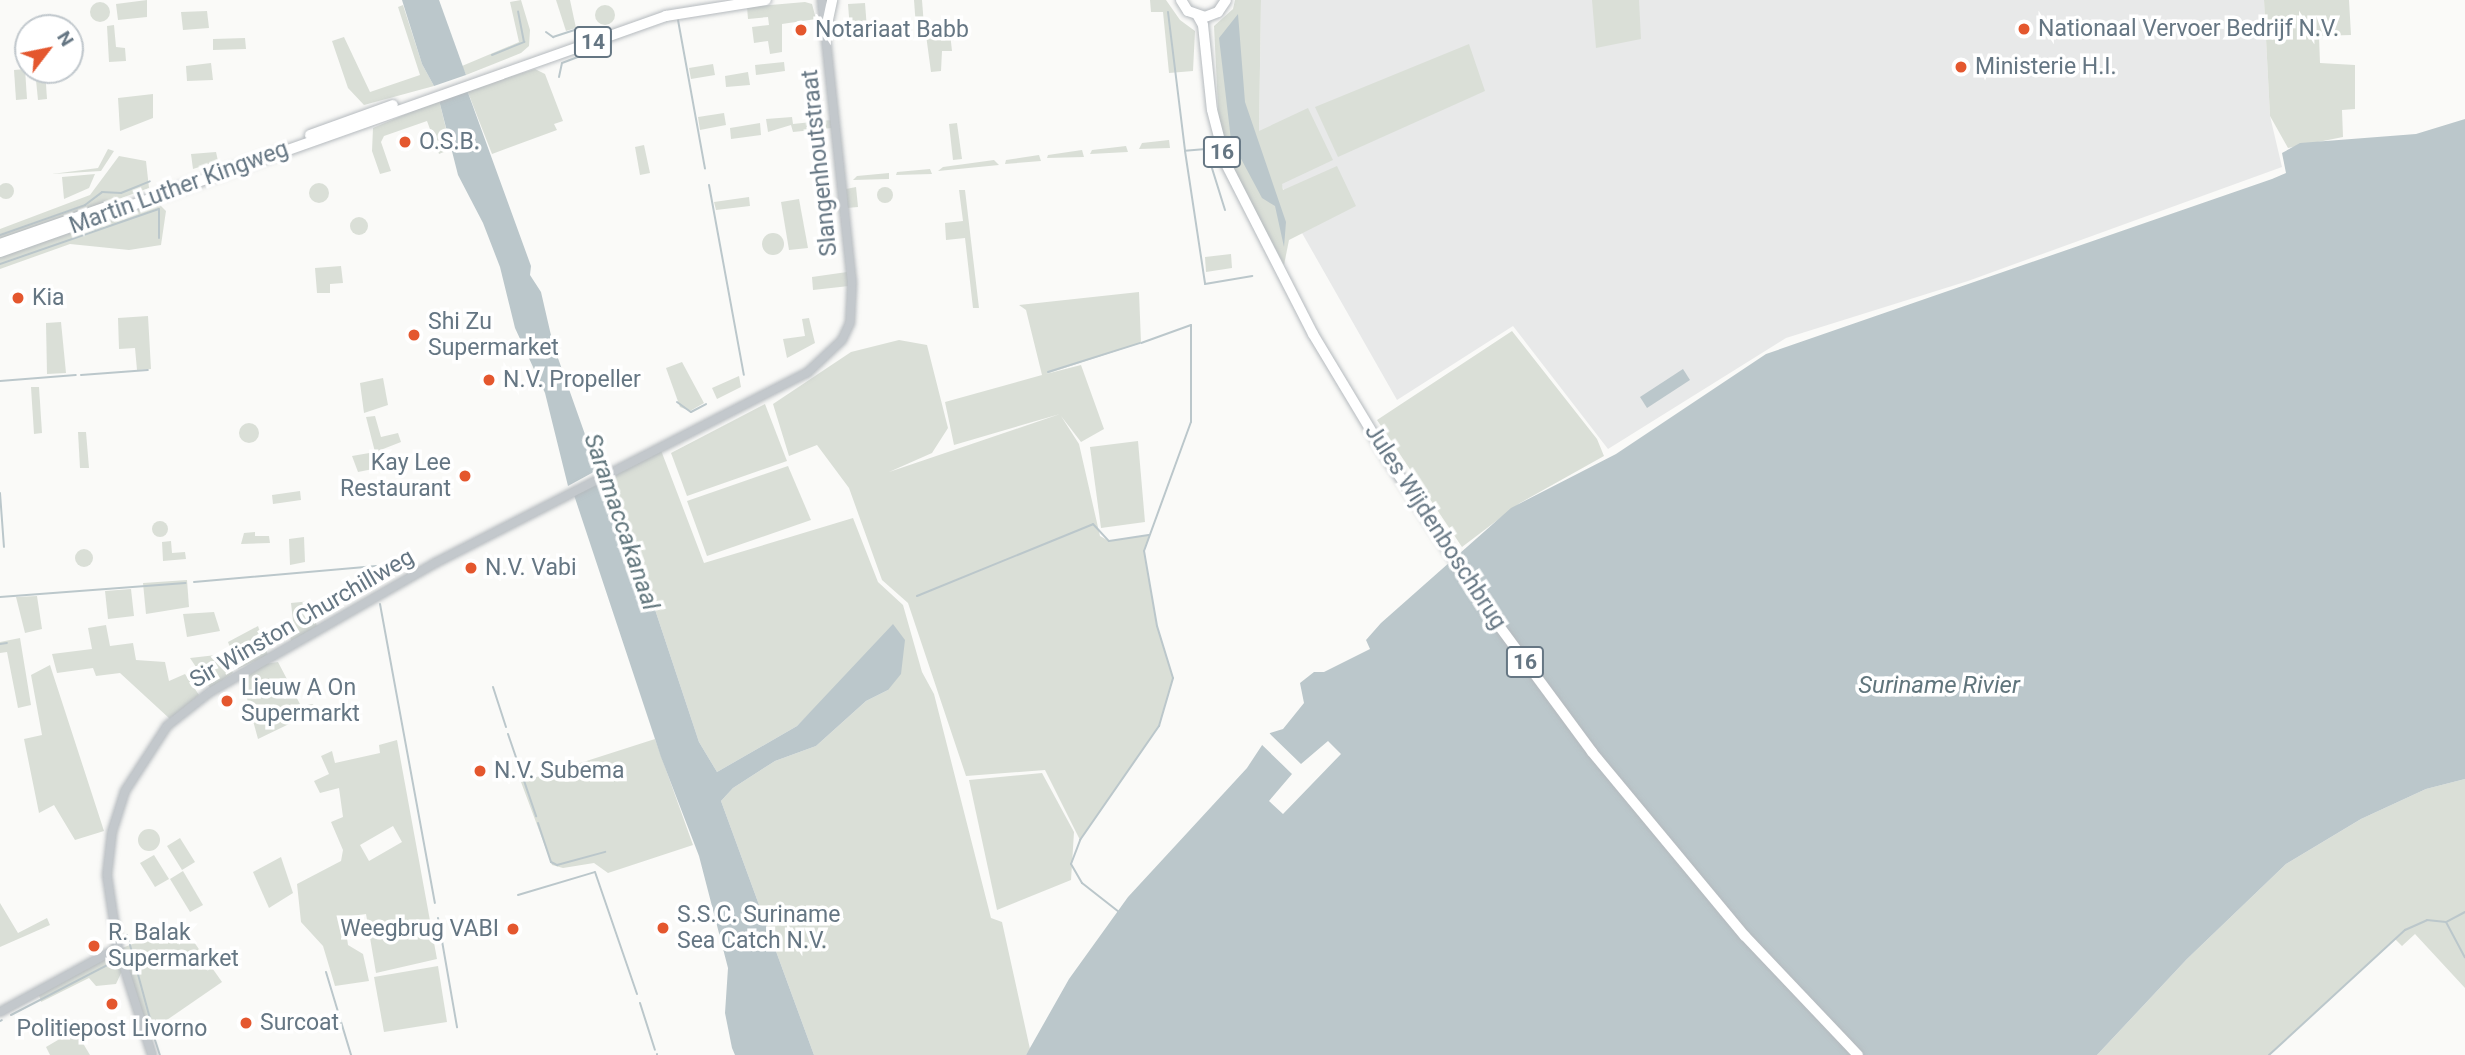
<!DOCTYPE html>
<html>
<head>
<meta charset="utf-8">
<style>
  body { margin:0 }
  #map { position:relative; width:2465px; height:1055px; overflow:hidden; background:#fafaf8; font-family:Roboto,sans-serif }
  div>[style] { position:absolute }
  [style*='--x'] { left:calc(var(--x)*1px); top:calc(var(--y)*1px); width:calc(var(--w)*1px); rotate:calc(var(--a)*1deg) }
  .built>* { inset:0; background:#e8e9e9 }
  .green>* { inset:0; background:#dadfd7 }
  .round { border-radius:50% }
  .water>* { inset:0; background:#bbc7cb }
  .pier>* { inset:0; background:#fafaf8 }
  .stream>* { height:2px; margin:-1px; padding:0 1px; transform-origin:1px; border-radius:1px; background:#bbc7cb }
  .roads { filter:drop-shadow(0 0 2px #b5babe) drop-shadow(0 0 2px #b5babe) }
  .minor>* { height:8px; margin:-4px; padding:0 4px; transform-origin:4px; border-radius:4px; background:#c3c8cc }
  .major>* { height:10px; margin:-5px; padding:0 5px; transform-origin:5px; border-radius:5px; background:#fff }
  .dots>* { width:19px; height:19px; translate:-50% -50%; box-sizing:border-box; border:4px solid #fff; border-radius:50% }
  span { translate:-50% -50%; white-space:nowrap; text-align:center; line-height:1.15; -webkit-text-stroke:7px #fff; paint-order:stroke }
  .shield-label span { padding:2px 5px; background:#fff; border:2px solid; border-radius:5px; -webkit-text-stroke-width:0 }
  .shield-label { font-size:21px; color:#657683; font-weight:700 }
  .poi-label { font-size:23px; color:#657683 }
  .left { translate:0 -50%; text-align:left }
  .right { translate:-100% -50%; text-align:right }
  .street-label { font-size:23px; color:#657683 }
  .water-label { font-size:24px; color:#60757c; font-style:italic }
  .north { position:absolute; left:14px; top:14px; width:70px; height:70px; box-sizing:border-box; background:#fff; border:2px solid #c1c8cd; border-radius:50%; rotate:58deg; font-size:19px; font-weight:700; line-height:28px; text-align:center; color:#657683 }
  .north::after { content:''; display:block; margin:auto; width:24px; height:32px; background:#e4572e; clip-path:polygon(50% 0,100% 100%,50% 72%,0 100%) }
</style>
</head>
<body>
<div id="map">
  <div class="built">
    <i style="clip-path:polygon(1261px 0,2264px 0,2270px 116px,2282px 167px,1968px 281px,1786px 338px,1608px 449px,1513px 326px,1397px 400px,1302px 233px,1259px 132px)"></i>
  </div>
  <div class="green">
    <i style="clip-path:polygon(147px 0,147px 17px,118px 20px,116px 4px)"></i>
    <i style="clip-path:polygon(521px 0,530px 30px,529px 46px,521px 53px,466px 75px,462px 66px,519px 42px,510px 2px)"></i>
    <i style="clip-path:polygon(556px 0,570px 0,576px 28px,566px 31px)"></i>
    <i style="clip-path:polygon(914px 0,922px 0,924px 26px,916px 27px)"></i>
    <i style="clip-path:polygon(1150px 0,1166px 0,1180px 20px,1195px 31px,1193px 71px,1169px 73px,1163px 12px,1151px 12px)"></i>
    <i style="clip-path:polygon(1235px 0,1261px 0,1259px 131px,1308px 108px,1333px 160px,1282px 184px,1283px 190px,1337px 166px,1356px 206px,1289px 240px,1284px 265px,1229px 162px,1219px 127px,1214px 26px,1233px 9px)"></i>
    <i style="clip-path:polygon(1592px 0,1639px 0,1641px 39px,1596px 48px)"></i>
    <i style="clip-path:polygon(2264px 0,2349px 0,2351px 35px,2319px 36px,2320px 63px,2355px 65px,2355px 109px,2342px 110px,2343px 137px,2288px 148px,2270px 116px)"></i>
    <i class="round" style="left:90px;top:2px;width:20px;height:20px"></i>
    <i style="clip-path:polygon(805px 2px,812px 4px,816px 19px,782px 24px,782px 52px,770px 54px,768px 41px,754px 43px,752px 27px,769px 25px,768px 17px,748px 19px,747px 7px)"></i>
    <i style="clip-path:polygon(865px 3px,867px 29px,850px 30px,848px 4px)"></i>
    <i style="clip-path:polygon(403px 5px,422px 64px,434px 86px,364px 105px,348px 88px,332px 41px,344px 37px,370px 92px,420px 75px,398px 7px)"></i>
    <i class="round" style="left:595px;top:5px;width:20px;height:20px"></i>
    <i style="clip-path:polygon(207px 11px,209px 28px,183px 30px,181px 12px)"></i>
    <i style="clip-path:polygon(114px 25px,116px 47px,125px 48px,126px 61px,109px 62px,107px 26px)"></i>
    <i style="clip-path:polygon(950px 33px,952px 51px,942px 51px,941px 71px,931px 72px,926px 35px)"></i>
    <i style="clip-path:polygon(245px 38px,246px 49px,213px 50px,213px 39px)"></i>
    <i style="clip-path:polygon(1469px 44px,1485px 91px,1338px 157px,1315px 107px)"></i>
    <i style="clip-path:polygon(784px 62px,785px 71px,756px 75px,755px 65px)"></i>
    <i style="clip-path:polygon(211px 63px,213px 80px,187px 81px,186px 66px)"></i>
    <i style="clip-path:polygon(713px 64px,715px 75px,691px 79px,689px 68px)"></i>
    <i style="clip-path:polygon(25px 69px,27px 99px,16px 100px,14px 70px)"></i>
    <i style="clip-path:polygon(535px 69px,545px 74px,563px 121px,554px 124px,557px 130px,492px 154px,467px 90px)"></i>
    <i style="clip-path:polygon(35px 70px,45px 70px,47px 99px,38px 100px)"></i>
    <i style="clip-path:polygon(748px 72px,750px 85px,726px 87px,725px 76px)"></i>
    <i style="clip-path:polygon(153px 94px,153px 118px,120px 131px,118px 98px)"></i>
    <i style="clip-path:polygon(439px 100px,451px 149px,439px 154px,427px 121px,384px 136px,381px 142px,391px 171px,380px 174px,372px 151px,373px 128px)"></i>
    <i style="clip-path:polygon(724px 113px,726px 125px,700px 130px,698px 117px)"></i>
    <i style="clip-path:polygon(792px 117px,793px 124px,831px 120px,832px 128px,793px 132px,791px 125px,768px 132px,766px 119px)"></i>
    <i style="clip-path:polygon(760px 123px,761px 135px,731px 139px,730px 128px)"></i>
    <i style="clip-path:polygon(957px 123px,962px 159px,953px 160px,949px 124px)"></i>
    <i style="clip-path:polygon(1169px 140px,1170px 148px,1139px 149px,1142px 143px)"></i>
    <i style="clip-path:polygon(644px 145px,650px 173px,640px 175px,635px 147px)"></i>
    <i style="clip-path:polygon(1126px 146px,1128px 152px,1090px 154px,1092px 150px)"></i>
    <i style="clip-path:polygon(108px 149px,114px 151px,101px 171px,52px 174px,98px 168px)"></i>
    <i style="clip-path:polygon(1082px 150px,1084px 157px,1047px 158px,1048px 155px)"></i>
    <i style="clip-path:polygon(216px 152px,218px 161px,193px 169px,191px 154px)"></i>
    <i style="clip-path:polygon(1039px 155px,1041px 161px,1005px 164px,1006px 160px)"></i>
    <i style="clip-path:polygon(119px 156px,146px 161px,149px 188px,0 242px,0 229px,90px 195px)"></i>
    <i style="clip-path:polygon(994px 160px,999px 165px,938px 171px,943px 167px)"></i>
    <i style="clip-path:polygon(930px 169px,932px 174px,896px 175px,897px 172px)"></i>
    <i style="clip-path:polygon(889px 173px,889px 179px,853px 180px,857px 176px)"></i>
    <i style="clip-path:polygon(95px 174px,89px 188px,64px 199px,62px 177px)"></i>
    <i class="round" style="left:309px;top:183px;width:20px;height:20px"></i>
    <i class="round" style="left:-2px;top:183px;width:16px;height:16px"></i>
    <i style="clip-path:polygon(856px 187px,858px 207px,847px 208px,846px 189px)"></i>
    <i class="round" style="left:877px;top:187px;width:16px;height:16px"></i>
    <i style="clip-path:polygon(959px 190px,965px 190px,979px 308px,973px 308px,965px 238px,946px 240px,945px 223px,963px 221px)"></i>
    <i style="clip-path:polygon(749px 197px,750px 206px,716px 210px,714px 202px)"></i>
    <i style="clip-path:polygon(799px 199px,808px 248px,789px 250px,781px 202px)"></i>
    <i style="clip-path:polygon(156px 201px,166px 211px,161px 245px,129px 250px,70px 244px,0 269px,0 255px)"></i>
    <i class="round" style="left:350px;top:217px;width:18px;height:18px"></i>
    <i class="round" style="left:762px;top:233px;width:22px;height:22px"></i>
    <i style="clip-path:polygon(1231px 254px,1232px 268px,1206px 272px,1205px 257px)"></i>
    <i style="clip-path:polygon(341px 266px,343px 283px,330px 284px,330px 293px,317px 293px,315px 268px)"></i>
    <i style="clip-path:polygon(847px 272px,849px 286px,813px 290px,812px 277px)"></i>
    <i style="clip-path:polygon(1139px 292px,1141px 343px,1046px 374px,1081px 365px,1104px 429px,1081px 442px,1061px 416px,1079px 444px,1100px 536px,1109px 541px,1150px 535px,1144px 551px,1157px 626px,1173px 678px,1159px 726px,1080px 840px,1045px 770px,966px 776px,908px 603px,882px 580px,849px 488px,817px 445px,789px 456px,773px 404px,851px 352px,899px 340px,927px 345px,948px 428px,932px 453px,889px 472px,1060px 414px,954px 445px,945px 402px,1042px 375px,1026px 310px,1019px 305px)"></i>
    <i style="clip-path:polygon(148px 316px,151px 369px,137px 370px,135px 348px,119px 349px,118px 318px)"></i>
    <i style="clip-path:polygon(809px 318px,815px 343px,787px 358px,783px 339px,805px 336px,802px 319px)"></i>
    <i style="clip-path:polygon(61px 322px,66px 373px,47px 374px,46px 323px)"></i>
    <i style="clip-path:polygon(1512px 331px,1597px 439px,1604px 456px,1520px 503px,1462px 547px,1377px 420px)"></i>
    <i style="clip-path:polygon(682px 362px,704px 403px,690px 411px,680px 407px,666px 368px)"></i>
    <i style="clip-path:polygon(739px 376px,741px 387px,717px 399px,712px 388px)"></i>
    <i style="clip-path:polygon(383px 378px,388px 405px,364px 413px,360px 383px)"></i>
    <i style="clip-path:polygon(31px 387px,39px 387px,42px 433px,34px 434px)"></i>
    <i style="clip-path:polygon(765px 404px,787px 461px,687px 496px,671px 453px)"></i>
    <i style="clip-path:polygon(375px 416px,381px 437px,398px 433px,401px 442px,378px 451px,383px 467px,358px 472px,352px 456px,375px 452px,366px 417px)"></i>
    <i class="round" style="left:239px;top:423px;width:20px;height:20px"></i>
    <i style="clip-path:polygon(78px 432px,86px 432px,89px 468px,80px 468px)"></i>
    <i style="clip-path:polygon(1138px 441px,1145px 522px,1101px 528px,1090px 447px)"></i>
    <i style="clip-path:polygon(659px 445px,704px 563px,853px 518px,878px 582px,903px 605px,922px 672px,934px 694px,991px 918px,1002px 922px,1030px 1049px,1026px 1055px,814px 1055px,721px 801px,733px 788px,775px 761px,816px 746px,866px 701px,888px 690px,865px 657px,797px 726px,717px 772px,699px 742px,609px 471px)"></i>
    <i style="clip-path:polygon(788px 466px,811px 520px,707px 556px,687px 501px)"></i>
    <i style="clip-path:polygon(300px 491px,301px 500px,273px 504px,272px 495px)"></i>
    <i class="round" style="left:152px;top:521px;width:16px;height:16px"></i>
    <i style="clip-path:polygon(255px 532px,255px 536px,269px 536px,270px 543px,241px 544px,244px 533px)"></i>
    <i style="clip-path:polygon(304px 537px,305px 562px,290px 565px,289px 539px)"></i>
    <i style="clip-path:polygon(171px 541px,172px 553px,185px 552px,186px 559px,163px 561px,162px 542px)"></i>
    <i class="round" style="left:75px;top:549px;width:18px;height:18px"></i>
    <i style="clip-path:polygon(187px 580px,189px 607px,146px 614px,143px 583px)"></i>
    <i style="clip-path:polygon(131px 589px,134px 616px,108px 619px,105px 591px)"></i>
    <i style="clip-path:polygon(37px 596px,42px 629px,25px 633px,16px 597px)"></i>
    <i style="clip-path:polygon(311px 601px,317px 627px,291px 641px,287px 623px,293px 621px,291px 603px)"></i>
    <i style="clip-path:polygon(214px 612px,220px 631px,187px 637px,183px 614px)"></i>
    <i style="clip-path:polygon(106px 625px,110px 646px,133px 643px,136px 660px,165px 662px,169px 681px,185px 674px,199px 695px,170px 719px,120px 673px,96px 676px,93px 668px,57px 673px,52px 654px,92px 649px,88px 628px)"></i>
    <i style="clip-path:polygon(258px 626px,268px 655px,238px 669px,228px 642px)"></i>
    <i style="clip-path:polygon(20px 638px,31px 705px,18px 708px,7px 652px,0 653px,0 642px)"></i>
    <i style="clip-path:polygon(225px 654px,233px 673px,210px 688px,190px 658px)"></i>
    <i style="clip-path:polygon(278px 662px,301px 706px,313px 704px,316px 711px,258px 739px,242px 680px,265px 664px)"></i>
    <i style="clip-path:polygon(50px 665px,104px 831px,75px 840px,54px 805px,39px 813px,24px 739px,42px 735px,31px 675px)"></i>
    <i style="clip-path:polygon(655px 739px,693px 845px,608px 873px,594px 863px,563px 868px,552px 865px,521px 782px)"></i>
    <i style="clip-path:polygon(evenodd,397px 740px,437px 959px,376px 973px,366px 914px,344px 917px,348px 945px,363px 954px,369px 981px,335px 986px,323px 946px,301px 922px,297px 884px,341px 861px,343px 850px,331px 822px,343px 817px,339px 788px,320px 793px,314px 781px,329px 774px,321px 756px,332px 751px,335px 763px,380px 753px,379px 745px,397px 740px,393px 826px,402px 842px,369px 861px,360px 845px,393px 826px)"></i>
    <i style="clip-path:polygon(1042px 773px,1074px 832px,1071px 880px,997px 910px,969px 780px)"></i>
    <i style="clip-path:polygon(2465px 779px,2465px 988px,2415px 934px,2402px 946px,2395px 939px,2269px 1055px,2097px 1055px,2187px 959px,2286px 864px,2361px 819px,2426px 789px)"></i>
    <i class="round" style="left:138px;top:829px;width:22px;height:22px"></i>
    <i style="clip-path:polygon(180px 838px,195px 862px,182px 870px,167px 846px)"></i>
    <i style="clip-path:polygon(154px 855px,169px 879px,155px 887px,140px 863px)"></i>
    <i style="clip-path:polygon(281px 857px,293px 893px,269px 908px,253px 872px)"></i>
    <i style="clip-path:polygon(183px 871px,203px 905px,190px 912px,170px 879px)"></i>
    <i style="clip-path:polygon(0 903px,18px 933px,47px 918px,50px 925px,0 947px)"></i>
    <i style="clip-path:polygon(182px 925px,222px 982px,148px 1033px,122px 948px)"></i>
    <i style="clip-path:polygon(107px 958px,118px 958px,122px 971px,116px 984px,96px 986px,89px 978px,41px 1002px,39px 995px)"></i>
    <i style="clip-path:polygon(438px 966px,447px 1022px,384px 1032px,374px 977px)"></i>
    <i style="clip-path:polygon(75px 1030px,90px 1055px,50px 1055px,46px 1047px)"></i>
  </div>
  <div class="water">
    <i style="clip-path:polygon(402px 0,439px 0,466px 75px,434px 86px,422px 64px)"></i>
    <i style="clip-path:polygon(1238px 14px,1245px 102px,1286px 222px,1284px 247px,1275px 206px,1262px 198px,1231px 140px,1219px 38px)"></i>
    <i style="clip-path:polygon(467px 90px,531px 266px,530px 275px,541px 292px,553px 344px,593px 457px,601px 468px,568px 486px,545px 393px,515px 328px,500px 267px,483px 223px,458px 175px,439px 100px)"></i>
    <i style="clip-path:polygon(2465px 119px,2465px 779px,2426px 789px,2361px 819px,2286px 864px,2187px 959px,2097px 1055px,1026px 1055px,1069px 979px,1128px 897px,1247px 768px,1270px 733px,1283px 729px,1304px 703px,1300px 683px,1314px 672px,1324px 672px,1370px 649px,1366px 640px,1381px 623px,1511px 508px,1616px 454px,1766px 354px,2272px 179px,2286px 173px,2282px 153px,2300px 143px,2416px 134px)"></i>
    <i style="clip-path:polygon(1683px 369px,1690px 380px,1647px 408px,1640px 397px)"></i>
    <i style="clip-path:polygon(609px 471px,699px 742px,717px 772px,797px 726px,893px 624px,905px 640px,901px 674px,888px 690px,866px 701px,816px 746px,775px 761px,733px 788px,721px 801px,814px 1055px,735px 1055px,732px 1048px,725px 1013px,728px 968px,699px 856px,661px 757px,574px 495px)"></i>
  </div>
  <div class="pier">
    <i style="clip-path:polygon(1267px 731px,1301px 764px,1328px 741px,1341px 754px,1283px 814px,1269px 801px,1292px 774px,1258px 741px)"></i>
  </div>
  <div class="stream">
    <i style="--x:1168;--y:12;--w:139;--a:83"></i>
    <i style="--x:678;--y:20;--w:151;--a:79.7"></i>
    <i style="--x:546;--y:32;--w:9;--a:36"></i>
    <i style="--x:553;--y:37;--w:25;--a:-18"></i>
    <i style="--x:492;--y:55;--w:35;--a:-22"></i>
    <i style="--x:524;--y:42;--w:31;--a:-101"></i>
    <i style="--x:559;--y:77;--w:14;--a:-78"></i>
    <i style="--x:562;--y:63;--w:28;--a:-21"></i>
    <i style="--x:709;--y:185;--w:193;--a:79.6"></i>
    <i style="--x:1225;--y:210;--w:64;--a:-107.3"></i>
    <i style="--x:1206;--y:149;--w:21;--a:175"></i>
    <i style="--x:1185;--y:151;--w:134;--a:81.4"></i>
    <i style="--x:1205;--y:284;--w:48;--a:-9.7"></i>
    <i style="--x:0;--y:235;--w:90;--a:-19.4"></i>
    <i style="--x:85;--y:205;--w:21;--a:-37"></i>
    <i style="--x:102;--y:192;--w:19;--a:3"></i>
    <i style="--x:121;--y:193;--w:31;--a:-22"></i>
    <i style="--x:0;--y:264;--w:168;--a:-19.1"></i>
    <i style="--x:159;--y:209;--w:29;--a:90"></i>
    <i style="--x:1048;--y:372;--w:96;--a:-17.5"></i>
    <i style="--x:81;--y:375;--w:67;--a:-4.3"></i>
    <i style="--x:0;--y:381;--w:76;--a:-4.5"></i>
    <i style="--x:677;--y:402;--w:17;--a:36"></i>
    <i style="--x:691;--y:412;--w:17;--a:-28"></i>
    <i style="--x:0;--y:493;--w:54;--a:85.8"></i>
    <i style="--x:194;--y:582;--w:183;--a:-5"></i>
    <i style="--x:917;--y:596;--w:190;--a:-22.2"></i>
    <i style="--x:1093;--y:524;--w:23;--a:47"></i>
    <i style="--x:1109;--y:541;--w:40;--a:-8.5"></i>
    <i style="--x:0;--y:597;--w:186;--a:-4.3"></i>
    <i style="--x:380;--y:604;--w:304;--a:79.6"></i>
    <i style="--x:0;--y:644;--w:7;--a:-8"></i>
    <i style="--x:493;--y:687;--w:42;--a:72"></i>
    <i style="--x:508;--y:734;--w:87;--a:71.1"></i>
    <i style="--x:538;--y:823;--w:41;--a:71.6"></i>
    <i style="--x:551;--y:862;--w:7;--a:27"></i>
    <i style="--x:557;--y:865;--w:50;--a:-15.2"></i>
    <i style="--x:518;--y:895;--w:80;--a:-16.6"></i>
    <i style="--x:595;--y:872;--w:129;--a:71"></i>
    <i style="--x:1119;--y:912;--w:47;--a:-141.9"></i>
    <i style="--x:1082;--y:883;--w:22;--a:-120"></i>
    <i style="--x:1071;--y:864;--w:26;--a:-69"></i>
    <i style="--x:1080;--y:840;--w:139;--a:-55.3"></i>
    <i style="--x:1159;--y:726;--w:50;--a:-73.7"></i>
    <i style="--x:1173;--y:678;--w:54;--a:-107.1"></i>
    <i style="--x:1157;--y:626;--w:76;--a:-99.8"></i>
    <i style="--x:1144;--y:551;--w:137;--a:-70"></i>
    <i style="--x:1191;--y:422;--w:97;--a:-90"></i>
    <i style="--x:1191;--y:325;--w:53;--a:160.2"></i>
    <i style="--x:2465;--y:912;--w:21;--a:152"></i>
    <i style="--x:2446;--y:922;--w:40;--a:62"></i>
    <i style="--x:438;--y:918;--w:111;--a:80.1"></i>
    <i style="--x:127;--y:935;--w:6;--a:72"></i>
    <i style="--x:130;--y:945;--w:84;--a:74.8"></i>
    <i style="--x:326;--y:972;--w:87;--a:73.2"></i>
    <i style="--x:640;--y:1003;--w:49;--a:72.3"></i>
    <i style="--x:11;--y:1015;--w:117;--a:-27.4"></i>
    <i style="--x:0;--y:1021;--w:2;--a:-27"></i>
    <i style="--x:155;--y:1040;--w:16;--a:72"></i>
    <i style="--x:657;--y:1054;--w:1;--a:90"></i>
    <i style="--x:2269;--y:1055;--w:185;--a:-42.6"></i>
    <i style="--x:2405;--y:930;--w:24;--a:-24"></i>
    <i style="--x:2427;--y:920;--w:19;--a:6"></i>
  </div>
  <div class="roads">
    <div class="minor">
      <i style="--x:0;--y:1012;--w:134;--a:-28.5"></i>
      <i style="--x:152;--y:1055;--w:112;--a:-107.6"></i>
      <i style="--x:118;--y:948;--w:74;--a:-98.6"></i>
      <i style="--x:107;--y:875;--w:43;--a:-83.4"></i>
      <i style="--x:112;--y:832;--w:43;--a:-72.4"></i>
      <i style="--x:125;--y:791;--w:77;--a:-57.1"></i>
      <i style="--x:167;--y:726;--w:55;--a:-38.3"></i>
      <i style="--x:210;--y:692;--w:259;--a:-29.8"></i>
      <i style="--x:435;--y:563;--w:418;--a:-27.1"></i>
      <i style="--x:807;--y:373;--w:48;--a:-43.3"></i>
      <i style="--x:842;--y:340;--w:19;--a:-65"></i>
      <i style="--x:850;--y:323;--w:40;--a:-87.1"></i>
      <i style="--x:852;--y:283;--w:285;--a:-96.1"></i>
    </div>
    <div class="major">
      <i style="--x:1181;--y:0;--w:13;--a:58"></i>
      <i style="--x:1188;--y:11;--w:18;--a:19"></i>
      <i style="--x:1205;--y:17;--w:14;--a:-21"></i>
      <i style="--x:1218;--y:12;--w:14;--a:-56"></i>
      <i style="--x:1198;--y:16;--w:10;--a:61"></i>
      <i style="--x:1203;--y:25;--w:85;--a:84"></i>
      <i style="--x:1212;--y:110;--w:56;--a:75.5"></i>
      <i style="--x:1226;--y:164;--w:191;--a:62.9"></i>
      <i style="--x:1313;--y:334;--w:146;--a:59"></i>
      <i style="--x:1388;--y:459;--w:197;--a:56.4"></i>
      <i style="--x:1497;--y:623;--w:160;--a:53.6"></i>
      <i style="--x:1592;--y:752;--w:239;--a:50.3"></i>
      <i style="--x:1745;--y:936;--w:164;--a:46.5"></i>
      <i style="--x:826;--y:29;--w:30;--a:-78"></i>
      <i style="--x:310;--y:135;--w:88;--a:-19.9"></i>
      <i style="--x:0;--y:244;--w:112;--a:-19.2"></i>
      <i style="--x:0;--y:252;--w:707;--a:-19.51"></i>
      <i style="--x:666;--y:16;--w:101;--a:-9.1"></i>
    </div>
  </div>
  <div class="dots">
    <i style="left:2024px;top:29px;background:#e4572e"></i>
    <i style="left:801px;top:30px;background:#e4572e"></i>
    <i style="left:1961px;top:67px;background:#e4572e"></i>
    <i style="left:405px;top:142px;background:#e4572e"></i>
    <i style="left:18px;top:298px;background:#e4572e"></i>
    <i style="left:414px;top:335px;background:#e4572e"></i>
    <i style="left:489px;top:380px;background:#e4572e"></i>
    <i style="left:465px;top:476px;background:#e4572e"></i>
    <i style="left:471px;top:568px;background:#e4572e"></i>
    <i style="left:227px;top:701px;background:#e4572e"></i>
    <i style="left:480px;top:771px;background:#e4572e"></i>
    <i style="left:663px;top:928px;background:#e4572e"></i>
    <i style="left:513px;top:929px;background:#e4572e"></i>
    <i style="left:94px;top:946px;background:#e4572e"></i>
    <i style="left:112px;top:1004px;background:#e4572e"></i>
    <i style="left:246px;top:1023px;background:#e4572e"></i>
  </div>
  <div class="shield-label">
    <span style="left:593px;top:42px">14</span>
    <span style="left:1222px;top:152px">16</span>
    <span style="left:1525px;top:662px">16</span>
  </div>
  <div class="poi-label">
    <span class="left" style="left:2038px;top:29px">Nationaal Vervoer Bedrijf N.V.</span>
    <span class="left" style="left:815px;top:30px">Notariaat Babb</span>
    <span class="left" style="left:1975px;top:67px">Ministerie H.I.</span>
    <span class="left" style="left:419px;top:142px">O.S.B.</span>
    <span class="left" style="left:32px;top:298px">Kia</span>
    <span class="left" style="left:428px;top:335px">Shi Zu<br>Supermarket</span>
    <span class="left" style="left:503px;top:380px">N.V. Propeller</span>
    <span class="right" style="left:451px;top:476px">Kay Lee<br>Restaurant</span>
    <span class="left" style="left:485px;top:568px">N.V. Vabi</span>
    <span class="left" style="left:241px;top:701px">Lieuw A On<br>Supermarkt</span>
    <span class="left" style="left:494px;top:771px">N.V. Subema</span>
    <span class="left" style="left:677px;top:928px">S.S.C. Suriname<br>Sea Catch N.V.</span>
    <span class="right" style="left:499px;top:929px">Weegbrug VABI</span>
    <span class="left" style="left:108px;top:946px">R. Balak<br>Supermarket</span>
    <span class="left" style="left:260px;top:1023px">Surcoat</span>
    <span style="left:112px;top:1029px">Politiepost Livorno</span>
  </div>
  <div class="street-label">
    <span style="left:820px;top:163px;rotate:-96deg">Slangenhoutstraat</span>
    <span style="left:179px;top:188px;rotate:-20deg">Martin Luther Kingweg</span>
    <span style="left:1435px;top:527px;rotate:57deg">Jules Wijdenboschbrug</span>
    <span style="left:302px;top:619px;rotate:-30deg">Sir Winston Churchillweg</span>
  </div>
  <div class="water-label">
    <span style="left:621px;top:522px;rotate:71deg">Saramaccakanaal</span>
    <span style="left:1939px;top:686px">Suriname Rivier</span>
  </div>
  <div class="north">N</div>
</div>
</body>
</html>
